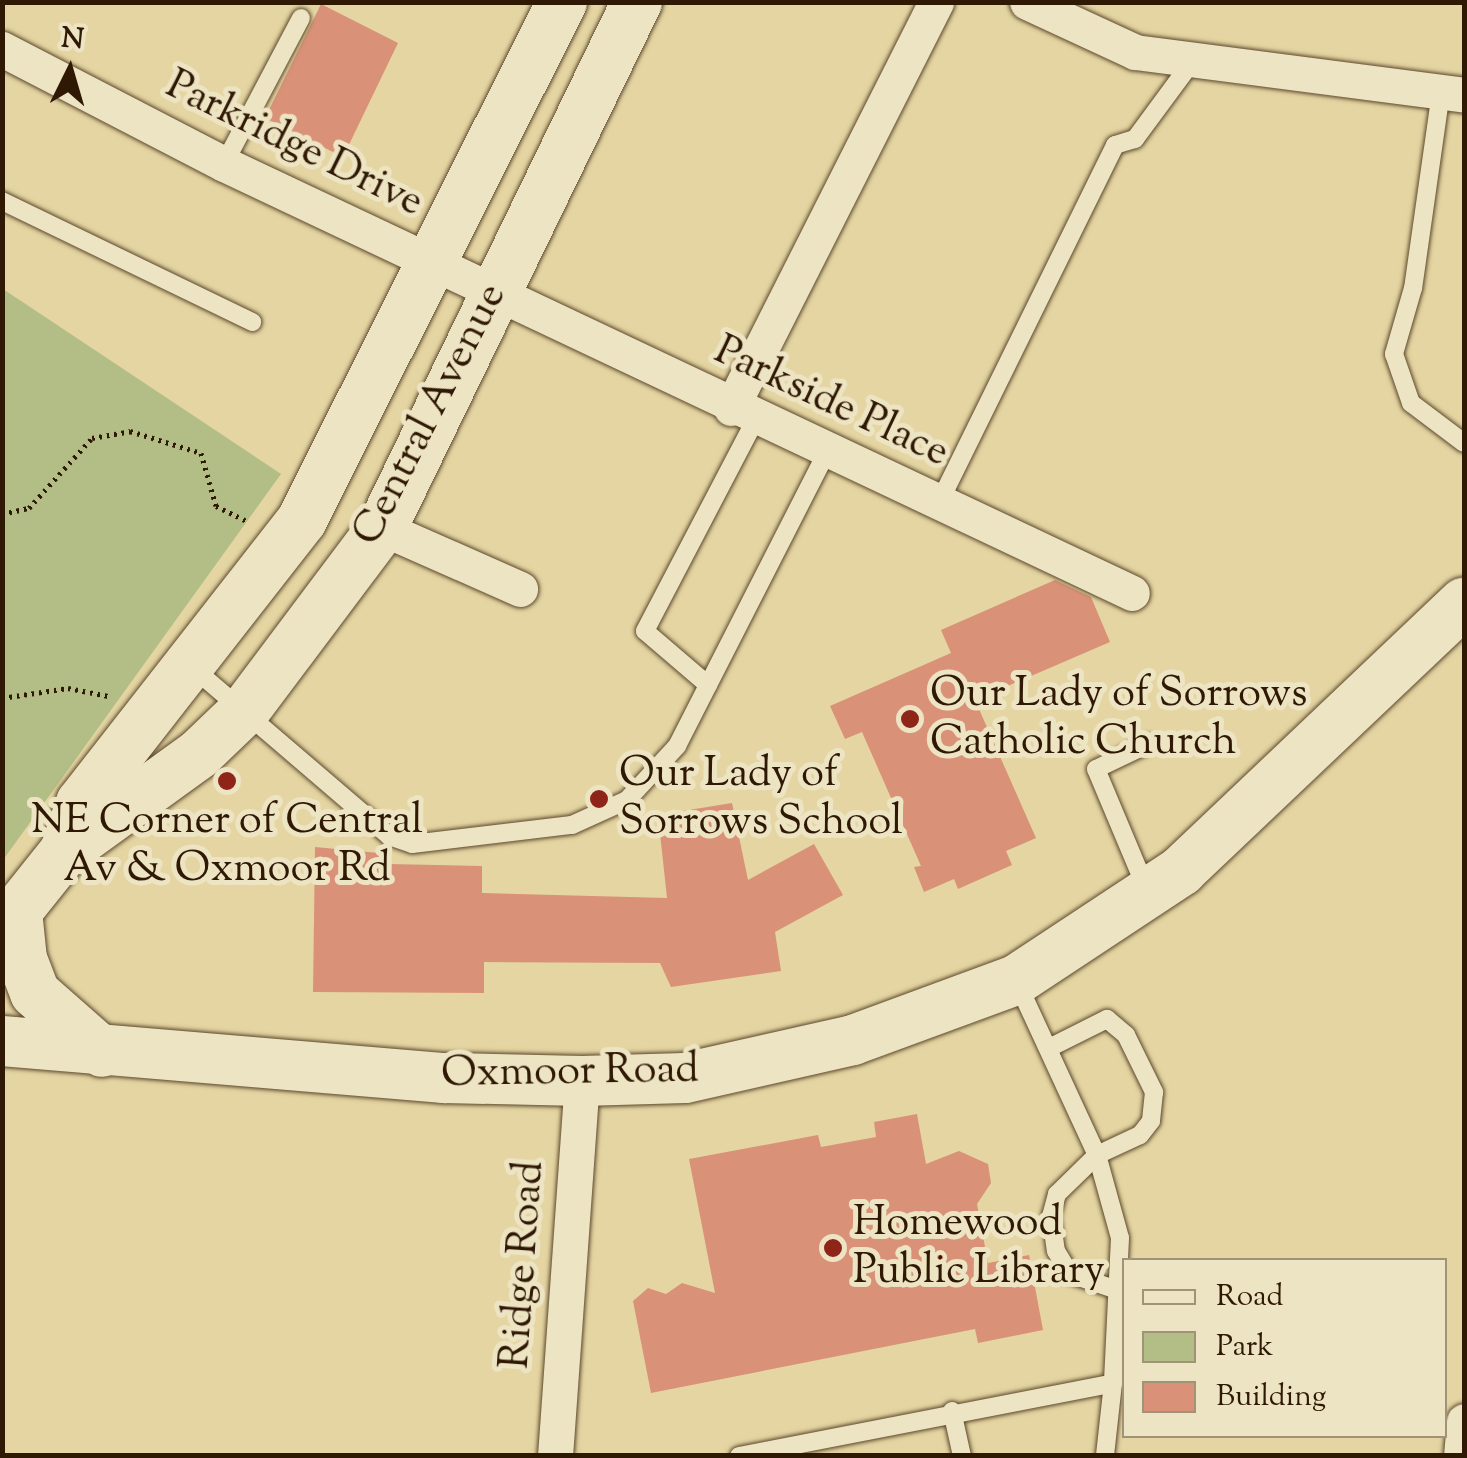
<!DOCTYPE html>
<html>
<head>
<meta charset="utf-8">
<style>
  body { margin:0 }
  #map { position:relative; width:1467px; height:1458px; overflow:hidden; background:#e4d5a2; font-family:"Sorts Mill Goudy",serif }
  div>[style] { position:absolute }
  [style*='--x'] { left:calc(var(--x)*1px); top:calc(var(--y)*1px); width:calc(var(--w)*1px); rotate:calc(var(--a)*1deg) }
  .green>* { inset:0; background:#b3bd86 }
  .building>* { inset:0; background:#d99277 }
  .path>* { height:5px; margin-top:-2.5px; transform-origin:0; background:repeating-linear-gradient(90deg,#2f1904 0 2.5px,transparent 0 7.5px) }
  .roads { filter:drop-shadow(0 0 2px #5c482c) drop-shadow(0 0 2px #5c482c) }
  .service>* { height:18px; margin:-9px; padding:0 9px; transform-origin:9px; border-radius:9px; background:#ede4c3 }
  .minor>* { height:35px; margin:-17.5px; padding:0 17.5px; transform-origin:17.5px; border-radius:17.5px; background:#ede4c3 }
  .secondary>* { height:50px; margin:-25px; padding:0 25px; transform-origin:25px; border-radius:25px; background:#ede4c3 }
  .dots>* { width:28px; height:28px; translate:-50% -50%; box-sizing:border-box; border:5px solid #ede4c3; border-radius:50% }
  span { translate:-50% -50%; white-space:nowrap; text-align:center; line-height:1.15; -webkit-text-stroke:10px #ede4c3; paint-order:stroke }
  .street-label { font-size:42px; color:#2f1904 }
  .poi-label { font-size:42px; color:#2f1904 }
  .left { translate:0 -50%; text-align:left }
  .frame { position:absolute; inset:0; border:5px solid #2f1904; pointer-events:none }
  .legend { position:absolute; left:1122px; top:1258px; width:325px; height:180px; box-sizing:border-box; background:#ede4c3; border:2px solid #a19377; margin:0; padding:12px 18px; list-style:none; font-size:30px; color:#2f1904 }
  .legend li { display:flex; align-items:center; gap:20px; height:50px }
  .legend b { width:50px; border:2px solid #a19377 }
  .north { position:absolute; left:20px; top:20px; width:100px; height:100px; -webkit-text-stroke:8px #ede4c3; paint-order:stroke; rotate:5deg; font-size:28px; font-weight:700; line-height:40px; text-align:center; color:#2f1904 }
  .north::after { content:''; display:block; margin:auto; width:35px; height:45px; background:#2f1904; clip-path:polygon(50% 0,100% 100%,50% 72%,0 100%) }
</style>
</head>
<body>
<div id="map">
  <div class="green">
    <i style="clip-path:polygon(3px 289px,281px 474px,3px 860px)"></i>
  </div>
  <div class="building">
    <i style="clip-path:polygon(321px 4px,398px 43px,343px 157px,265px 118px)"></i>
    <i style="clip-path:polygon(1055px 580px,1091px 597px,1110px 642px,975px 700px,1036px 838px,1006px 851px,1012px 865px,958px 889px,954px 879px,924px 892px,914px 867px,921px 866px,862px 732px,845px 739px,830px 706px,951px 653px,941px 630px)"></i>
    <i style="clip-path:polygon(732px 803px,748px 880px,814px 844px,843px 895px,775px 932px,781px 971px,671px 987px,660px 963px,484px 962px,484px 993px,313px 992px,315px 847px,390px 854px,389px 864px,482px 866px,482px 893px,667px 898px,658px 815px)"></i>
    <i style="clip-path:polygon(917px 1114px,926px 1164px,959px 1151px,988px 1164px,991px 1183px,977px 1204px,988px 1263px,1029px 1255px,1043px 1330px,978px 1343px,975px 1329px,651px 1393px,633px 1301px,648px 1288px,666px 1294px,682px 1283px,715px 1293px,689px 1159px,818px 1135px,821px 1147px,876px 1137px,874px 1122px)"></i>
  </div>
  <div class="path">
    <i style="--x:2;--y:514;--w:28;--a:-13"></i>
    <i style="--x:29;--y:508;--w:94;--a:-48"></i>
    <i style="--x:92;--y:438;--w:39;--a:-10"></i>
    <i style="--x:130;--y:431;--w:74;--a:17.2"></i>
    <i style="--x:201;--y:453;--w:55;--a:74.2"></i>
    <i style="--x:216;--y:506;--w:37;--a:26"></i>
    <i style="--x:2;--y:698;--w:67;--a:-8.6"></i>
    <i style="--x:68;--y:688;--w:41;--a:11.3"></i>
  </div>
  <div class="roads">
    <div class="service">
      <i style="--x:1441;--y:92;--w:198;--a:98.1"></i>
      <i style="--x:1413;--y:288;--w:69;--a:106.1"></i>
      <i style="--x:1394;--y:354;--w:52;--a:70.9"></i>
      <i style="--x:1411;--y:403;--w:66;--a:37"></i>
      <i style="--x:224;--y:164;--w:165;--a:-62.2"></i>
      <i style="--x:2;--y:201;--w:278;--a:25.8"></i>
      <i style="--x:939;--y:503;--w:399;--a:-63.8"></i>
      <i style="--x:1115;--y:145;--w:21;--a:-17"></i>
      <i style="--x:1135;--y:139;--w:99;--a:-53.6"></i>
      <i style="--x:192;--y:667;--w:260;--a:40.6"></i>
      <i style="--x:389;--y:836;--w:24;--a:19"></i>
      <i style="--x:412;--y:844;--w:161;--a:-6.8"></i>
      <i style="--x:572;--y:825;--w:60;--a:-24.4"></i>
      <i style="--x:627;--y:800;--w:74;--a:-47.2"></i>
      <i style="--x:677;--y:746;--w:330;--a:-63"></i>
      <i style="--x:708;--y:685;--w:83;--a:-139.4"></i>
      <i style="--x:645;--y:631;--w:239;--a:-62.4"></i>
      <i style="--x:1146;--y:888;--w:129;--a:-112.8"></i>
      <i style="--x:1096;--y:769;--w:58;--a:-25.7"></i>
      <i style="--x:1016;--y:980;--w:193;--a:65.2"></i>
      <i style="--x:1097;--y:1155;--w:86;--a:74.5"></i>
      <i style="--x:1120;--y:1238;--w:145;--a:92.8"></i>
      <i style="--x:1049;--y:1048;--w:65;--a:-26.6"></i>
      <i style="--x:1107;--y:1019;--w:25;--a:40"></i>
      <i style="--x:1126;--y:1035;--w:64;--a:63.8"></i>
      <i style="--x:1154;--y:1092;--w:29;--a:96"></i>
      <i style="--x:1151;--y:1121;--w:18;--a:128"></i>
      <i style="--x:1140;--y:1135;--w:47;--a:155.1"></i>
      <i style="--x:1097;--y:1155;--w:56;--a:135.7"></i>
      <i style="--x:1057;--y:1194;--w:23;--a:105"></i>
      <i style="--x:1051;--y:1216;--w:35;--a:82"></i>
      <i style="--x:1056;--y:1251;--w:27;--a:59"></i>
      <i style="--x:1070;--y:1274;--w:53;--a:18.8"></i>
      <i style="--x:952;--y:1411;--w:46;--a:77.5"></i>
      <i style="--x:739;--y:1456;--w:381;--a:-11"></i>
      <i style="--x:1113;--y:1383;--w:73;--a:96.3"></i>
    </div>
    <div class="minor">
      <i style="--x:1027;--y:2;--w:119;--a:24.8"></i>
      <i style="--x:1135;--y:52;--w:332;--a:7.4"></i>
      <i style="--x:2;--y:49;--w:250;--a:27.4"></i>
      <i style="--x:224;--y:164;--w:1004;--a:25.29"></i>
      <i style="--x:731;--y:408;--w:455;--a:-63.2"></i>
      <i style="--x:382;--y:528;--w:151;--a:23.8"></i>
      <i style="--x:555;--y:1456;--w:376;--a:-85.9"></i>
      <i style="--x:1461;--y:1456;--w:35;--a:-85"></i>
    </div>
    <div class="secondary">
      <i style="--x:65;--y:851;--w:51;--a:-71.6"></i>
      <i style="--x:81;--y:803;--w:359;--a:-52"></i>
      <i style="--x:302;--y:520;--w:580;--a:-63.35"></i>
      <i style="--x:17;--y:911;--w:48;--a:84.1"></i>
      <i style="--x:22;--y:959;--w:36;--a:69"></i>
      <i style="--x:35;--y:993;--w:89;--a:41.4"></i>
      <i style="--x:2;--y:930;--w:101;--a:-51.4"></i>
      <i style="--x:65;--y:851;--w:165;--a:-35.9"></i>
      <i style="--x:199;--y:754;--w:65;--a:-43.8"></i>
      <i style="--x:246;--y:709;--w:226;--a:-53.1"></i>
      <i style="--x:382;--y:528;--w:585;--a:-64.14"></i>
      <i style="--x:2;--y:1041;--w:444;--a:4.8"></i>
      <i style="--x:444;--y:1078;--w:138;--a:1.2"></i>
      <i style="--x:582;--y:1081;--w:103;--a:-1.7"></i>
      <i style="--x:685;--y:1078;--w:172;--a:-12.7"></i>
      <i style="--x:853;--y:1040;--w:174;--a:-20.2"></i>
      <i style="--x:1016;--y:980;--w:198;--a:-33.4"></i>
      <i style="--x:1181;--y:871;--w:390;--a:-43.5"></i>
    </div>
  </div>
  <div class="dots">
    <i style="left:910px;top:719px;background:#8f2418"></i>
    <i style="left:227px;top:781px;background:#8f2418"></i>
    <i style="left:599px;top:799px;background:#8f2418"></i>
    <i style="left:833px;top:1248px;background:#8f2418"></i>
  </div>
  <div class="street-label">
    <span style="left:294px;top:145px;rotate:26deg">Parkridge Drive</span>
    <span style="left:831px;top:403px;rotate:25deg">Parkside Place</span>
    <span style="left:431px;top:415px;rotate:-63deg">Central Avenue</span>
    <span style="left:570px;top:1073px;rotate:-1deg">Oxmoor Road</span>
    <span style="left:524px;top:1265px;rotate:-86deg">Ridge Road</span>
  </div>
  <div class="poi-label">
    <span class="left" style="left:930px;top:719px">Our Lady of Sorrows<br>Catholic Church</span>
    <span class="left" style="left:619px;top:799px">Our Lady of<br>Sorrows School</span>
    <span style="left:227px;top:846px">NE Corner of Central<br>Av &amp; Oxmoor Rd</span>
    <span class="left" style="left:853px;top:1248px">Homewood<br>Public Library</span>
  </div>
  <div class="frame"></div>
  <ul class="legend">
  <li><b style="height:12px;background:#ede4c3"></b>Road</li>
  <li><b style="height:28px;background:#b3bd86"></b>Park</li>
  <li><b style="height:28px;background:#d99277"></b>Building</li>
  </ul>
  <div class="north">N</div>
</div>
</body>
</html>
